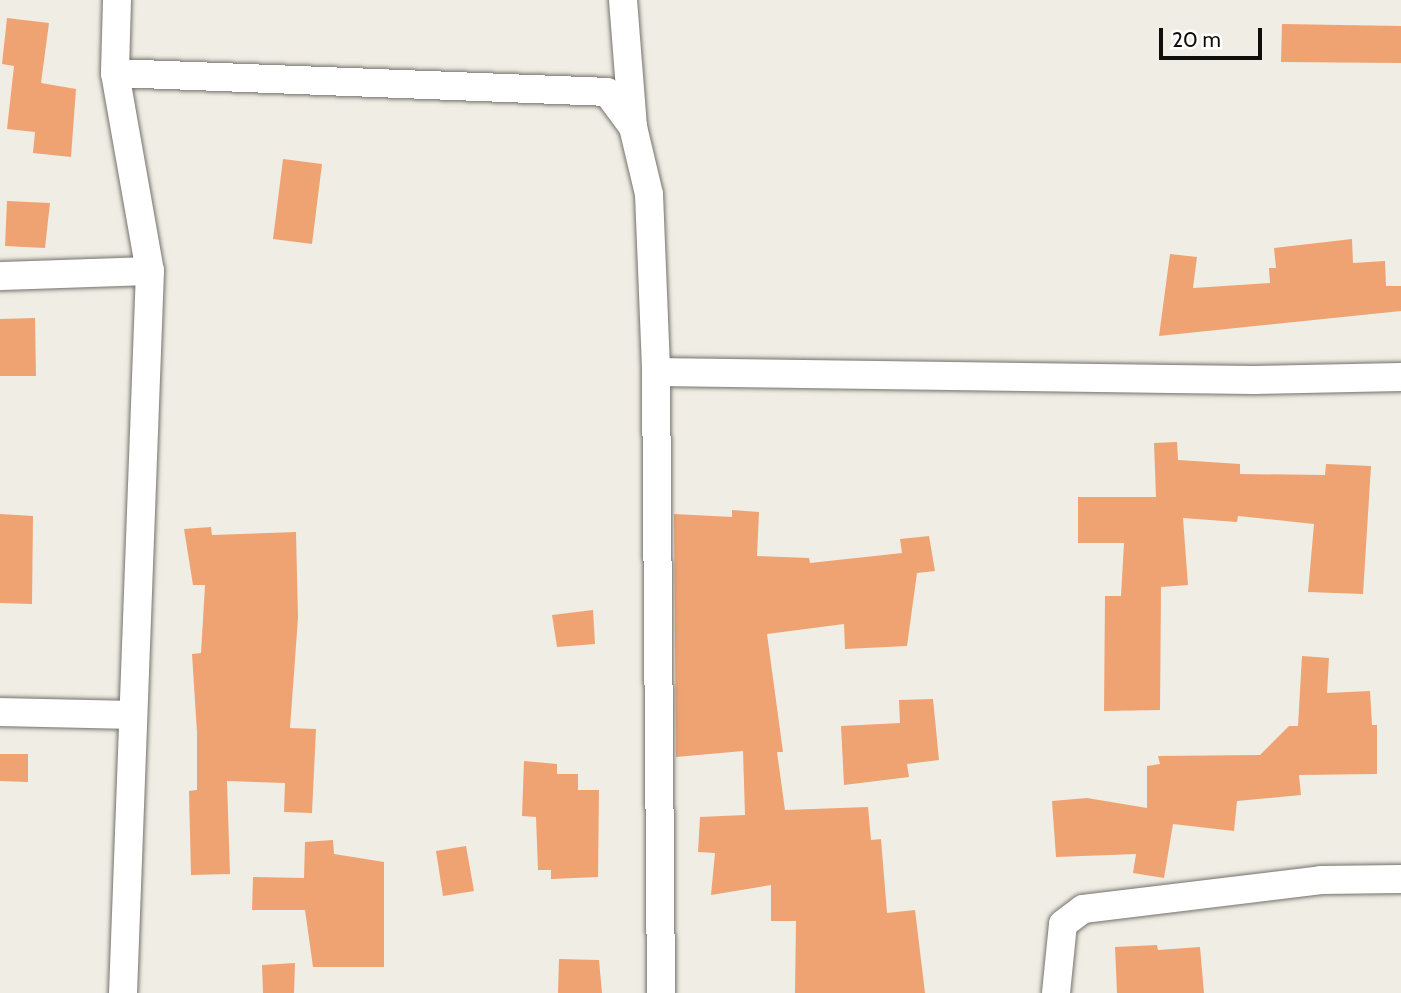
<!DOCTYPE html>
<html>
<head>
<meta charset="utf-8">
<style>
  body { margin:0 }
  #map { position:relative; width:1401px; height:993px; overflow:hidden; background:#f0ede5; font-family:Cabin,sans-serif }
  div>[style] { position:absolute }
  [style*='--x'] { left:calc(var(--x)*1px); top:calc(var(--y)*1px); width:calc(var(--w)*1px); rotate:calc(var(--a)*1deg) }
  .building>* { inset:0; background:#efa372 }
  .roads { filter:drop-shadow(0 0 2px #74726b) drop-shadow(0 0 2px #74726b) }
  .minor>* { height:28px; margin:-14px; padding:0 14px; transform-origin:14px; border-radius:14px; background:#fff }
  span { translate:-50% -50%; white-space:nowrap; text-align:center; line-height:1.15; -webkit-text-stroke:7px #fff; paint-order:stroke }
  .scale { position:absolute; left:1159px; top:28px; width:103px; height:32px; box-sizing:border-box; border:4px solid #0f0e0b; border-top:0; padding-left:9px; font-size:21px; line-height:24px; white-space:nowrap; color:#0f0e0b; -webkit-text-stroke:5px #fff; paint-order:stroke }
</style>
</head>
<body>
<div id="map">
  <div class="building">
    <i style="clip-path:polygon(7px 18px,49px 23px,41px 83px,76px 89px,71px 157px,33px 153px,35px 132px,7px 129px,14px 66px,2px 64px)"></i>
    <i style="clip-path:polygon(1282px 24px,1401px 26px,1401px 63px,1281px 62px)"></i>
    <i style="clip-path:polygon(283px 159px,322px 164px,312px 244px,273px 239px)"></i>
    <i style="clip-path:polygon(7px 201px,50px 203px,45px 248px,5px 246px)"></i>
    <i style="clip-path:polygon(1352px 239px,1353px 263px,1385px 261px,1386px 286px,1401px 286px,1401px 311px,1159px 336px,1170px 254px,1197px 257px,1193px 288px,1270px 283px,1269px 268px,1276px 268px,1274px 248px)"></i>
    <i style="clip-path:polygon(35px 318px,36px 376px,0 376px,0 319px)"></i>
    <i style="clip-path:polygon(1177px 442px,1178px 460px,1240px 464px,1240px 474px,1325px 475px,1326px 464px,1371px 466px,1363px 594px,1308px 592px,1314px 524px,1238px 516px,1237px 522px,1183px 518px,1188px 585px,1161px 587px,1160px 710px,1104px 711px,1105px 596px,1121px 596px,1124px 543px,1078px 543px,1078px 497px,1156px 497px,1154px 443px)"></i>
    <i style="clip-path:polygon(732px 510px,759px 512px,757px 556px,809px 558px,810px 563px,902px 553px,900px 539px,929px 536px,935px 571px,917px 573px,907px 646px,845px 649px,844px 624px,767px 634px,783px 752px,777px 752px,785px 810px,868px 807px,871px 840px,881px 839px,887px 913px,915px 910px,925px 993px,795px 993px,796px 921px,771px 921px,771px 885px,711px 895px,715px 853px,698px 852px,700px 817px,745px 815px,743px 751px,676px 757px,674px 514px,732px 517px)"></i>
    <i style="clip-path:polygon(0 514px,33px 516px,32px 604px,0 603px)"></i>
    <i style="clip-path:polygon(211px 527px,212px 535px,296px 532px,298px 618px,290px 728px,316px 729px,312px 813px,284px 812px,285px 783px,227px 781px,230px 874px,191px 875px,189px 791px,197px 790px,197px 733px,192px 654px,201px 653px,205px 585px,193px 585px,184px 529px)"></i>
    <i style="clip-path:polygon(593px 610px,595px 644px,557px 647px,552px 615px)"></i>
    <i style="clip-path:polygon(1302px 656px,1329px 658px,1327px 693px,1370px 691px,1372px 725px,1377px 725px,1377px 774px,1299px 775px,1301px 795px,1237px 801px,1234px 831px,1173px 824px,1164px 878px,1133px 873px,1136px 854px,1056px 857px,1052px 801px,1087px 798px,1147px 808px,1147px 766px,1160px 764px,1158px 756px,1260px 755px,1289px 726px,1298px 726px)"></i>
    <i style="clip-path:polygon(933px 699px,939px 760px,907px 764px,909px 777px,844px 785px,841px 726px,900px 723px,899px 700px)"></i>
    <i style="clip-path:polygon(0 754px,28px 754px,28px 782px,0 781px)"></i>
    <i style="clip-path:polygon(524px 761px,557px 764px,557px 774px,578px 774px,578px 790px,599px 790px,598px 877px,551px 879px,551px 870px,538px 870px,536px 817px,522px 816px)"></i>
    <i style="clip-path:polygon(333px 840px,334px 854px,384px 862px,384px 967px,313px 967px,305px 910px,252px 910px,253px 877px,304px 878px,305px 842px)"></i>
    <i style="clip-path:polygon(466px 846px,474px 891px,443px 896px,436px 851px)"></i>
    <i style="clip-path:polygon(1157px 945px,1158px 950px,1200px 947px,1204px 993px,1117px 993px,1115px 947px)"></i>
    <i style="clip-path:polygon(559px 959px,599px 960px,602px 993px,558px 993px)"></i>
    <i style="clip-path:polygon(295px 963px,294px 993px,263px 993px,262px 965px)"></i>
  </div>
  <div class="roads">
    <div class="minor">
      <i style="--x:117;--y:0;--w:73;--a:91.6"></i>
      <i style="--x:115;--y:73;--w:201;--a:80"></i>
      <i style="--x:150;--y:271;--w:723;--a:92.14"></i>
      <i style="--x:623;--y:0;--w:127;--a:85.5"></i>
      <i style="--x:115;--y:73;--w:492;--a:2.2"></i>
      <i style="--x:607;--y:92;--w:44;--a:53.4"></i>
      <i style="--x:633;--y:127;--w:69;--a:76.6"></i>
      <i style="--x:649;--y:194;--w:178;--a:87.7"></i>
      <i style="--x:656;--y:372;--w:598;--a:0.77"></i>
      <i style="--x:1254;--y:380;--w:147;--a:-1.2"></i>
      <i style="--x:0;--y:276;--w:150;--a:-1.9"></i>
      <i style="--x:656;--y:372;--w:621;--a:89.54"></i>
      <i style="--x:0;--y:712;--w:131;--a:1.3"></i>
      <i style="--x:1056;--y:993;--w:69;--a:-84.2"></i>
      <i style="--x:1063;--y:924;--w:25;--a:-37"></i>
      <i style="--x:1083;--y:909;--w:240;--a:-6.9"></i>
      <i style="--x:1321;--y:880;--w:80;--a:-0.7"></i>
    </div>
  </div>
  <div class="scale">20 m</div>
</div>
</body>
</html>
